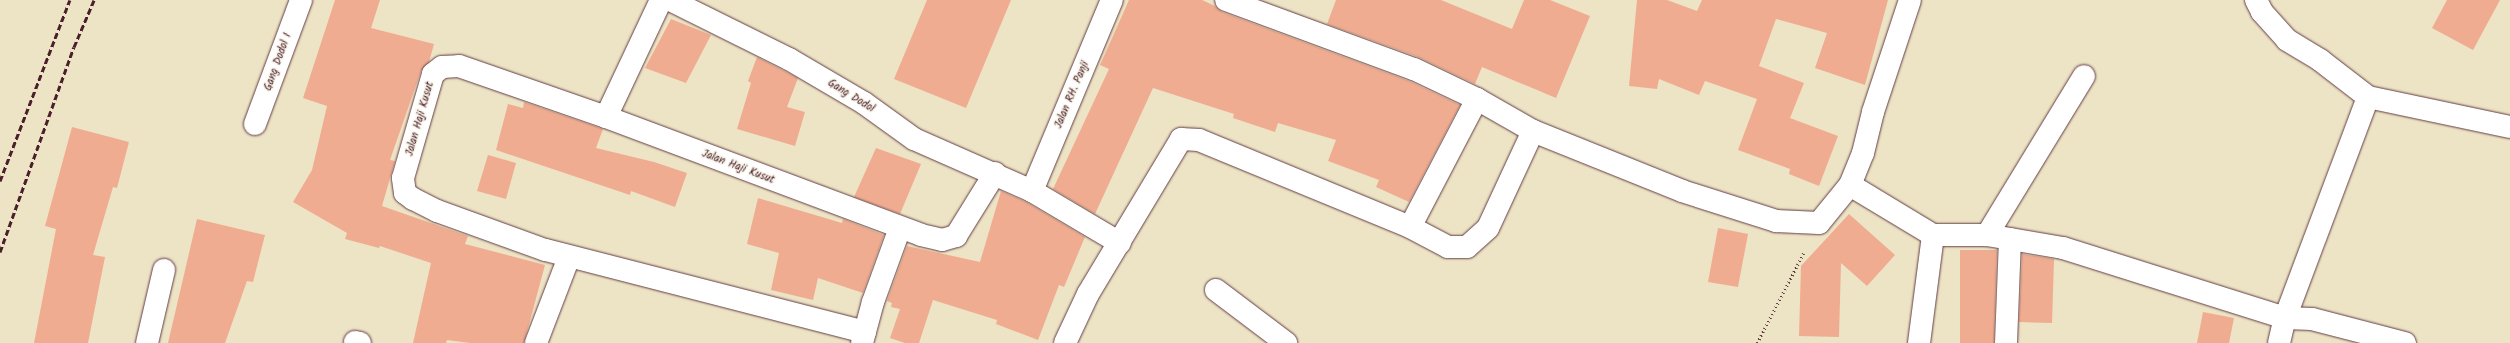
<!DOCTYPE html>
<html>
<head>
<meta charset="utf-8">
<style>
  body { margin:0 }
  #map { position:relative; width:2510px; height:343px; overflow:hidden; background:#ede3c5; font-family:Kalam,sans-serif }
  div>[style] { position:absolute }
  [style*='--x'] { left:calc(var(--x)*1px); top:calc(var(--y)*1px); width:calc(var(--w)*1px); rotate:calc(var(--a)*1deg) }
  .building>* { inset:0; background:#f0ac91 }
  .path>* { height:2.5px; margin-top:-1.25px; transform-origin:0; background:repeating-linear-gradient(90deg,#623c42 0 1px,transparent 0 4px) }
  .roads { filter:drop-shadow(0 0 1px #623c42) drop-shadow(0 0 1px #623c42) }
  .minor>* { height:22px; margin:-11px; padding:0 11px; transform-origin:11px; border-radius:11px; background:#fff }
  .rail>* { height:3px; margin-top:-1.5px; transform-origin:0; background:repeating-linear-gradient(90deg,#4a1f2b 0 6px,transparent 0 9px) }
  span { translate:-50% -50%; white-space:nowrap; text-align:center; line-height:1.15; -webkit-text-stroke:3px #f7f3e8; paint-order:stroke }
  .street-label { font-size:11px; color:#4a1f2b }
</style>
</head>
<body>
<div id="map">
  <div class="building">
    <i style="clip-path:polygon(335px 0,380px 0,371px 28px,434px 44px,429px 62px,421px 71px,390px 160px,395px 161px,382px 206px,468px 236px,465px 244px,545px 265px,524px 343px,470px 343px,447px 340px,446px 343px,413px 343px,431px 263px,380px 246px,379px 248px,345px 239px,347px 233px,293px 202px,312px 170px,327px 106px,303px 98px)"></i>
    <i style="clip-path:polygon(927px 0,1011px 0,966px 108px,894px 79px)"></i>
    <i style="clip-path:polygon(1129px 0,1202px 0,1215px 6px,1222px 12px,1409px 81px,1460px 105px,1409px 202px,1376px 187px,1379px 180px,1328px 161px,1336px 140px,1278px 123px,1275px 132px,1233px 118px,1234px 114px,1153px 88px,1095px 214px,1053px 189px,1109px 69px,1100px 65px)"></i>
    <i style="clip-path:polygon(1336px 0,1441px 0,1512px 29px,1524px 0,1550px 0,1590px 16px,1556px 98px,1482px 67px,1475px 84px,1418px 57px,1327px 24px)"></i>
    <i style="clip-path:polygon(1637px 0,1667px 0,1697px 11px,1702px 0,1888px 0,1865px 85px,1815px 68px,1827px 33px,1776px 19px,1759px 66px,1804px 83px,1790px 118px,1838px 136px,1819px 186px,1789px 174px,1790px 169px,1738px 150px,1757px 99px,1705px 81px,1699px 95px,1659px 79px,1657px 89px,1629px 86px)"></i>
    <i style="clip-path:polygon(2447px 0,2500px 0,2473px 50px,2432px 28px)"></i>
    <i style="clip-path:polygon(671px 19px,711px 35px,686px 83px,645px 68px)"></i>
    <i style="clip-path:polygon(757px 57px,798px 78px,787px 107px,805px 112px,795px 146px,737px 129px,751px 83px,748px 81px)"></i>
    <i style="clip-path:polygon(524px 102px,603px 129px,596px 148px,654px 162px,687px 173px,675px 207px,631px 191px,630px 195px,496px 150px,508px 104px,523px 108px)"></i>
    <i style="clip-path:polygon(72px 127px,129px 142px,117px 188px,113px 187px,93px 255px,105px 257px,88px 343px,34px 343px,56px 229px,45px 226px)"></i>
    <i style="clip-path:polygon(876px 148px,921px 164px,900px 214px,854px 197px)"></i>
    <i style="clip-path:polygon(488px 155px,516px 163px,506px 199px,477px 191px)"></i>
    <i style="clip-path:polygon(1001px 191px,1026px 202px,1085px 237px,1064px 287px,1059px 285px,1038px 340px,996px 324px,997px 320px,933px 300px,919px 343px,905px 343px,890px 338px,900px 309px,891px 307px,892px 303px,887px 301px,907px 246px,980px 262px)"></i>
    <i style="clip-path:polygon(758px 198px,842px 223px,843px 219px,884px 235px,863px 293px,818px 278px,813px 300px,771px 290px,779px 253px,747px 244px)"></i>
    <i style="clip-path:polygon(1849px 214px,1895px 255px,1867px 286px,1841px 263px,1839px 337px,1799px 336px,1801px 266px)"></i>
    <i style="clip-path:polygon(197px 219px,265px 235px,253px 282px,247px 281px,225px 343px,168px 343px)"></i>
    <i style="clip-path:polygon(1718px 228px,1748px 234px,1738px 287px,1708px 282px)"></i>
    <i style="clip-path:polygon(1960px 250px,1997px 250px,1994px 343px,1960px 343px)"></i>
    <i style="clip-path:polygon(2022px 254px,2054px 259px,2052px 323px,2019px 322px)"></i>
    <i style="clip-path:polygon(2203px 312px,2234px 318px,2229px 343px,2197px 343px)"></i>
  </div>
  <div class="path">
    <i style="--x:1757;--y:343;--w:102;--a:-62.7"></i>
  </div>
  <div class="roads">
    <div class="minor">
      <i style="--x:670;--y:0;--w:133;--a:26.4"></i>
      <i style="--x:789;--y:59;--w:87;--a:30.4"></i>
      <i style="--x:864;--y:103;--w:62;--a:35.8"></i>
      <i style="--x:914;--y:139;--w:129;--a:23.8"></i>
      <i style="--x:1032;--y:191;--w:102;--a:30.6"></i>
      <i style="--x:1226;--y:0;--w:200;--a:20.2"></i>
      <i style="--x:1414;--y:69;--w:70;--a:25.5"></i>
      <i style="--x:1477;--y:99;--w:144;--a:117.6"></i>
      <i style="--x:1910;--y:0;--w:118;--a:108.3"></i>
      <i style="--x:1873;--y:112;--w:42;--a:103.7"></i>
      <i style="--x:1863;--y:153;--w:35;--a:112"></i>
      <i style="--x:1850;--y:185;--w:97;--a:31.1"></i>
      <i style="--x:1933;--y:235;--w:54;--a:0"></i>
      <i style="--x:1987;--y:235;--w:77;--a:9.7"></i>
      <i style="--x:2063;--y:248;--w:233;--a:17.5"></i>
      <i style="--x:2285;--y:318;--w:27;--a:2"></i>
      <i style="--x:2312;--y:319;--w:96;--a:14.5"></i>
      <i style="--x:2256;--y:0;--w:13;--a:63"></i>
      <i style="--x:2262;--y:12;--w:38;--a:48"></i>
      <i style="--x:2287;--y:40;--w:39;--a:31"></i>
      <i style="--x:2320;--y:60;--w:61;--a:37.6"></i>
      <i style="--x:2368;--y:97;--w:145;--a:11.9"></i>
      <i style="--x:1477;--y:99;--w:64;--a:29.7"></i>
      <i style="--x:606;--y:117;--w:129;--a:-64.8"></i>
      <i style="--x:255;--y:124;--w:132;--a:-69.6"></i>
      <i style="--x:1032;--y:191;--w:207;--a:-67.3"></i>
      <i style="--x:1987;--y:235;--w:186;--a:-58.6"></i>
      <i style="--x:1216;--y:290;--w:88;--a:37.1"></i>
      <i style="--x:865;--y:332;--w:330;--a:-165.6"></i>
      <i style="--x:545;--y:250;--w:115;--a:-160.1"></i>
      <i style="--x:437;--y:211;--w:27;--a:-153"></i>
      <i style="--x:413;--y:199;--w:10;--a:-143"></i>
      <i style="--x:405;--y:193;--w:15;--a:-98"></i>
      <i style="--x:403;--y:178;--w:108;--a:-73.9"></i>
      <i style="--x:433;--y:74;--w:11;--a:-38"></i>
      <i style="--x:442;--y:67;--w:17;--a:-3"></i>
      <i style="--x:459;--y:66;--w:156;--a:19.1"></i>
      <i style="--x:606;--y:117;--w:336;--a:20.5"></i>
      <i style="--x:921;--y:235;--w:22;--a:13"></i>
      <i style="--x:942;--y:240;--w:15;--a:-16"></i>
      <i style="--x:956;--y:236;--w:74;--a:-58.2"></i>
      <i style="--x:355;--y:342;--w:5;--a:11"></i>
      <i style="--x:147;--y:343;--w:75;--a:-76.9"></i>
      <i style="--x:536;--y:343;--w:92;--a:-69"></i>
      <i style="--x:862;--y:343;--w:42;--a:-75"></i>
      <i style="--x:873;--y:302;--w:79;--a:-70"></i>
      <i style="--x:1065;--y:343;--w:54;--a:-64.9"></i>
      <i style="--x:1088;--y:294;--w:181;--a:-59"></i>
      <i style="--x:1181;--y:139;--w:18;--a:3"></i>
      <i style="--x:1199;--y:140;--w:228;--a:22.4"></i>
      <i style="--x:1410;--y:227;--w:43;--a:27.8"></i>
      <i style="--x:1448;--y:247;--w:19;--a:0"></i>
      <i style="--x:1467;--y:247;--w:28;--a:-42"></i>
      <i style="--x:1488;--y:228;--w:107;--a:-65.1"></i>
      <i style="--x:1533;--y:131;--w:161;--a:21.9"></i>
      <i style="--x:1682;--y:191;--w:99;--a:17.7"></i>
      <i style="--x:1776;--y:221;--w:43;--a:2.7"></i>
      <i style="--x:1819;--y:223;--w:49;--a:-50.8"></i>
      <i style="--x:1919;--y:343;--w:109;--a:-82.6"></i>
      <i style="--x:2006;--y:343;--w:104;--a:-87.8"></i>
      <i style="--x:2279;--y:343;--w:26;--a:-77"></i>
      <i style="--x:2285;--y:318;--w:236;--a:-69.4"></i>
    </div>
  </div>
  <div class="rail">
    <i style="--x:0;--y:181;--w:194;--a:-68.9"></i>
    <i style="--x:0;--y:252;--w:218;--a:-70.2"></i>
    <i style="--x:74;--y:47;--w:51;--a:-66.9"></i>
  </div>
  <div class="street-label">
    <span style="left:278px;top:62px;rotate:-70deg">Gang Dodol I</span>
    <span style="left:1072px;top:95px;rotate:-67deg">Jalan RH. Panji</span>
    <span style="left:851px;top:96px;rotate:32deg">Gang Dodol</span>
    <span style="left:420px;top:119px;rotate:-74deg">Jalan Haji Kusut</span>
    <span style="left:738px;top:167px;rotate:21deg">Jalan Haji Kusut</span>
  </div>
</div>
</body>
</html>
